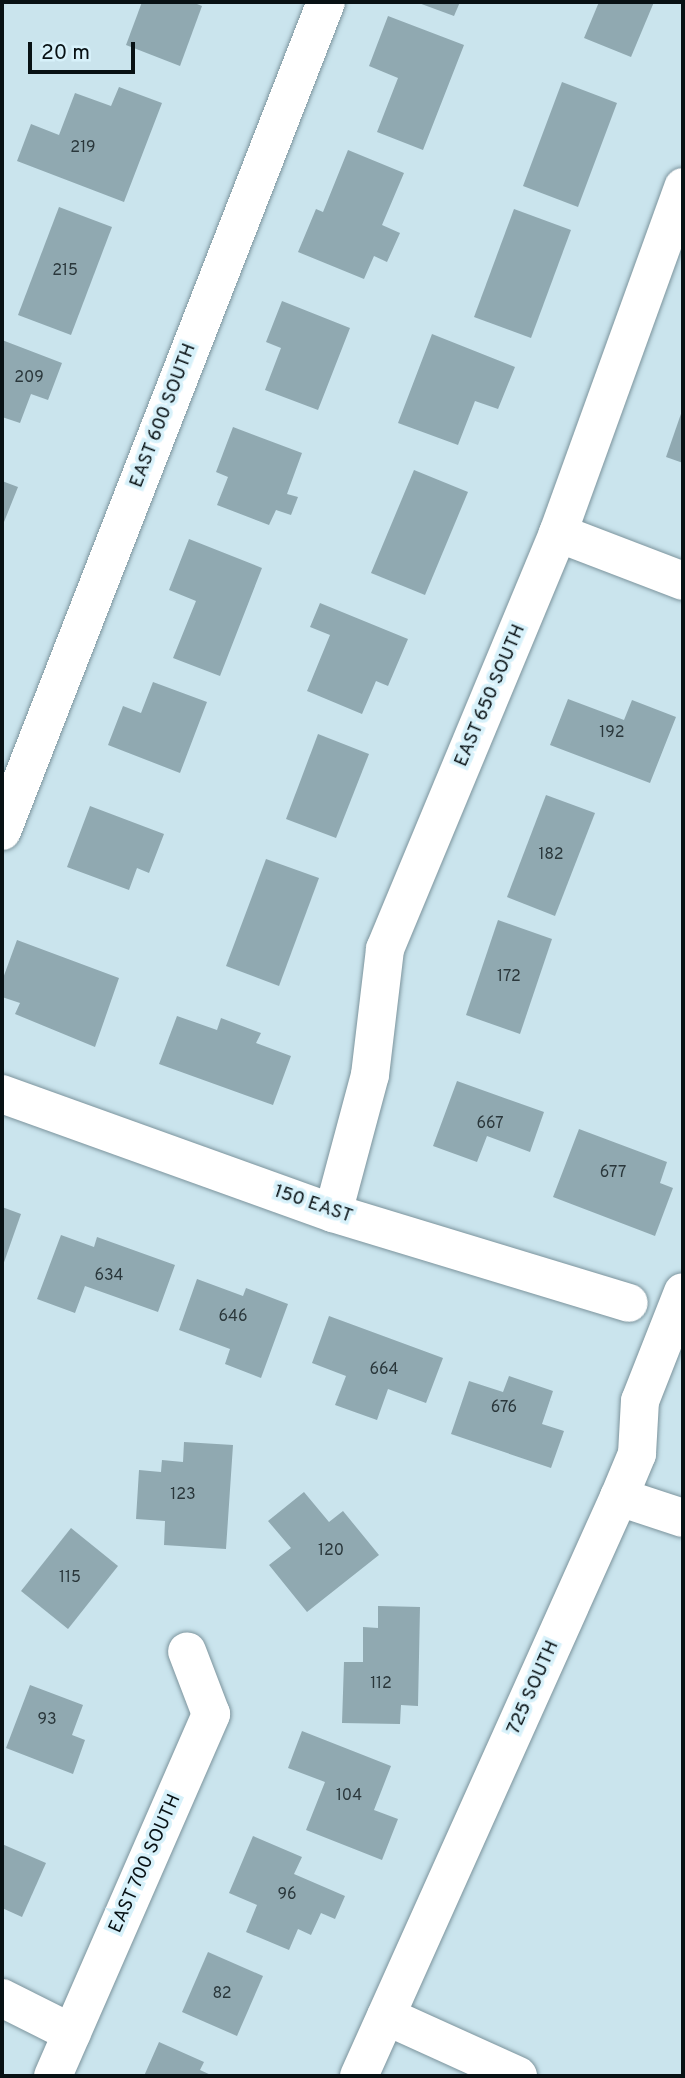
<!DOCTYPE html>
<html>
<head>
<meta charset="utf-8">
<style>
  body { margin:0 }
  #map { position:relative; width:685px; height:2078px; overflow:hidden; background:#cae4ed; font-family:Overpass,sans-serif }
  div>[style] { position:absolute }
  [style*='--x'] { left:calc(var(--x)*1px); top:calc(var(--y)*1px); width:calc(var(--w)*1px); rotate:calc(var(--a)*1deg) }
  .building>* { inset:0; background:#90a9b1 }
  .roads { filter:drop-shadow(0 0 2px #7c949d) drop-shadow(0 0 2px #7c949d) }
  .minor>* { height:38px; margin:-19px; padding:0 19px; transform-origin:19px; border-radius:19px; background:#fff }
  span { translate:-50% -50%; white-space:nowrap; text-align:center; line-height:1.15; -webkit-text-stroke:7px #d7f1fa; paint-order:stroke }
  .number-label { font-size:16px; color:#2a373b }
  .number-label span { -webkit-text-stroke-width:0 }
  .street-label { font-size:19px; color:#081114 }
  .frame { position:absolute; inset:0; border:4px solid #081114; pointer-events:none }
  .scale { position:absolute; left:28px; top:42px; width:107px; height:32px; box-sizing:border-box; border:4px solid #081114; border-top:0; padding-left:9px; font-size:21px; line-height:24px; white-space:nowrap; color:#081114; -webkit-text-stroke:5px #d7f1fa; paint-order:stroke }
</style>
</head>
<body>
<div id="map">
  <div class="building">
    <i style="clip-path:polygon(142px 2px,192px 2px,202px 6px,180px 66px,126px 45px)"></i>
    <i style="clip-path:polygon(416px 2px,460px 2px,454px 16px)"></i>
    <i style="clip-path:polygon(599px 2px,654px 2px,631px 57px,584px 38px)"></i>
    <i style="clip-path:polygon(388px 16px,464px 45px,423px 150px,377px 132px,398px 78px,369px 66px)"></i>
    <i style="clip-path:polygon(562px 82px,617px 103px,578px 207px,523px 186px)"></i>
    <i style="clip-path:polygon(119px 87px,162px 103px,124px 202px,17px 161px,31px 124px,59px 135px,75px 93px,111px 106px)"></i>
    <i style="clip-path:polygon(348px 150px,404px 173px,382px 225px,400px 233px,387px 262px,374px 256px,364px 279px,298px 252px,316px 209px,323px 212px)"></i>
    <i style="clip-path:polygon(59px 207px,112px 227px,71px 335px,18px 315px)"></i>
    <i style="clip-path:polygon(514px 209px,571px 230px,531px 338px,474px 317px)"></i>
    <i style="clip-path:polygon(282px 301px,350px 328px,318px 410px,265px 390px,281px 348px,266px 342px)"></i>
    <i style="clip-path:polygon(432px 334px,515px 367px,498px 409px,475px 401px,458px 445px,398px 423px)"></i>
    <i style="clip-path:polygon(2px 340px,62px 363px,48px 400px,31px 394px,20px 423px,2px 417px)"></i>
    <i style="clip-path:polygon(683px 408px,683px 463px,666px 457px)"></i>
    <i style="clip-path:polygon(233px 427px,302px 453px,287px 494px,298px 497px,291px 515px,276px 510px,269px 525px,217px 505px,228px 477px,216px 472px)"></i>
    <i style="clip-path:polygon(414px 470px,468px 492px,425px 595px,371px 573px)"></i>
    <i style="clip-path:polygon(2px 481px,18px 487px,2px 527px)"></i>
    <i style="clip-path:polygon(189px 539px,262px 568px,220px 676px,173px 658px,196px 601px,169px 590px)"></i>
    <i style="clip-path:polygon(320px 603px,408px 639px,388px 686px,376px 681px,362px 714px,307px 691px,330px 635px,310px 627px)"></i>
    <i style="clip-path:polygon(153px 682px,207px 702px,180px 773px,108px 745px,123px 706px,141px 713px)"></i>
    <i style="clip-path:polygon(568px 699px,624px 720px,632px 700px,676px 717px,650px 783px,550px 745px)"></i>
    <i style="clip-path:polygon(318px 734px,369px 754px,336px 838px,286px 819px)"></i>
    <i style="clip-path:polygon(546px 795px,595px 813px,555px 916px,507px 897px)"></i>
    <i style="clip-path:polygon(90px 806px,164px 834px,149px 873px,137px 868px,129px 890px,67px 867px)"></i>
    <i style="clip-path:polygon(266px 859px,319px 878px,279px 986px,226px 966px)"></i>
    <i style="clip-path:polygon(498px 920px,552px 939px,520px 1034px,466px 1015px)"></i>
    <i style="clip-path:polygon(17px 940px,119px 978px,95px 1047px,15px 1014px,20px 1003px,2px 997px,2px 981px)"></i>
    <i style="clip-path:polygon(177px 1016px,217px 1030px,221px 1018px,261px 1033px,256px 1043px,291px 1056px,273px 1105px,159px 1064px)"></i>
    <i style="clip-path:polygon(457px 1081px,544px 1112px,530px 1152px,487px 1136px,477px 1162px,433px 1146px)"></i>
    <i style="clip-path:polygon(579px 1129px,667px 1162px,660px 1183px,673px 1188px,655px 1236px,553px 1197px)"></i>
    <i style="clip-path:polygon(2px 1207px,21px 1214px,2px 1268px)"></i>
    <i style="clip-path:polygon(61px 1235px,94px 1247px,97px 1237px,175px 1265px,158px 1312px,85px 1286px,75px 1313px,37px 1299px)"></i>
    <i style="clip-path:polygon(197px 1279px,243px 1296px,246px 1288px,288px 1304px,261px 1378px,225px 1364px,230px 1349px,179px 1330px)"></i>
    <i style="clip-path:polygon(329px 1316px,443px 1358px,426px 1403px,388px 1389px,377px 1420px,335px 1405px,346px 1376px,312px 1363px)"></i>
    <i style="clip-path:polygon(509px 1376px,553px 1391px,542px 1424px,564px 1431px,551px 1468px,451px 1434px,469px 1381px,503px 1392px)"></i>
    <i style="clip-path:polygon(184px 1442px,233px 1445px,226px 1549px,164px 1545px,165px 1521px,136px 1519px,139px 1470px,161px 1472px,162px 1460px,183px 1462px)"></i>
    <i style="clip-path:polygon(304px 1492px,329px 1522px,343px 1511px,379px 1555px,307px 1612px,269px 1565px,291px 1548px,268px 1521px)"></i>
    <i style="clip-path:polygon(71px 1528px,118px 1566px,68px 1629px,21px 1591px)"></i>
    <i style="clip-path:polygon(378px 1606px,420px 1607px,418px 1706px,401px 1705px,400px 1724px,342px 1723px,344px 1662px,363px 1662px,363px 1627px,378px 1628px)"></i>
    <i style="clip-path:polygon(30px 1685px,83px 1705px,72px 1735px,85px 1740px,73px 1774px,6px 1748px)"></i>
    <i style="clip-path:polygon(302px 1731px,391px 1766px,374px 1810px,398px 1819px,382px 1860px,306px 1830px,325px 1782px,288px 1768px)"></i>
    <i style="clip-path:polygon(253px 1836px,302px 1857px,294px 1874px,345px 1896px,335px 1919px,321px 1913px,311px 1935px,298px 1929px,289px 1950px,246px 1932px,257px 1905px,229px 1893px)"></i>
    <i style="clip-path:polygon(2px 1844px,46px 1863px,22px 1917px,2px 1908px)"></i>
    <i style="clip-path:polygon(208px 1952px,263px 1976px,237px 2036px,182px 2012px)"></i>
    <i style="clip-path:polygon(159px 2042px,204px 2062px,200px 2070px,213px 2076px,144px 2076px)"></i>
  </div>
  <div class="roads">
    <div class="minor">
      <i style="--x:558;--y:533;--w:134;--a:21"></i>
      <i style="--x:2;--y:831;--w:890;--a:-68.65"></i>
      <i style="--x:2;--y:1094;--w:352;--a:19.8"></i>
      <i style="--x:333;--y:1213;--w:309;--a:16.9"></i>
      <i style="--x:333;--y:1213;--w:143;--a:-75"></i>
      <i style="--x:370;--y:1075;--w:127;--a:-83.2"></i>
      <i style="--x:385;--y:949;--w:451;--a:-67.4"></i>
      <i style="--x:558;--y:533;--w:368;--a:-70.1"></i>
      <i style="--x:619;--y:1497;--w:67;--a:18.2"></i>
      <i style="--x:2;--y:1998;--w:78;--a:26.6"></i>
      <i style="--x:386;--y:2016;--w:145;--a:24.4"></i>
      <i style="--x:53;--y:2076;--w:395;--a:-66.4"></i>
      <i style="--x:211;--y:1714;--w:67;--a:-110.9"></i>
      <i style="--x:359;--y:2076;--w:635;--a:-65.82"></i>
      <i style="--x:619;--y:1497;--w:47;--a:-67.3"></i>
      <i style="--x:637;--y:1454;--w:53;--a:-86.8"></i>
      <i style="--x:640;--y:1401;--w:117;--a:-68.5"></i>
    </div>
  </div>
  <div class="number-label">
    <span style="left:83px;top:148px">219</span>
    <span style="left:65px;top:271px">215</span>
    <span style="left:29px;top:378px">209</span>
    <span style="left:612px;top:733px">192</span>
    <span style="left:551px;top:855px">182</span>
    <span style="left:509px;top:977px">172</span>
    <span style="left:490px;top:1124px">667</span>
    <span style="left:613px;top:1173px">677</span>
    <span style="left:109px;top:1276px">634</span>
    <span style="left:233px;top:1317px">646</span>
    <span style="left:384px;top:1370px">664</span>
    <span style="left:504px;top:1408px">676</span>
    <span style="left:183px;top:1495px">123</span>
    <span style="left:331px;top:1551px">120</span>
    <span style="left:70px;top:1578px">115</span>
    <span style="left:381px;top:1684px">112</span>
    <span style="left:47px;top:1720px">93</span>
    <span style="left:349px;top:1796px">104</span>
    <span style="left:287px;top:1895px">96</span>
    <span style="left:222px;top:1994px">82</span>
  </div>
  <div class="street-label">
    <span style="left:164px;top:416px;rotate:-69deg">EAST 600 SOUTH</span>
    <span style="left:491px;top:696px;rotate:-67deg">EAST 650 SOUTH</span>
    <span style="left:313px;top:1205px;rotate:19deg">150 EAST</span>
    <span style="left:534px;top:1688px;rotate:-66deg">725 SOUTH</span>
    <span style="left:146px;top:1864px;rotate:-66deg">EAST 700 SOUTH</span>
  </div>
  <div class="frame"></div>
  <div class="scale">20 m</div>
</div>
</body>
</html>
